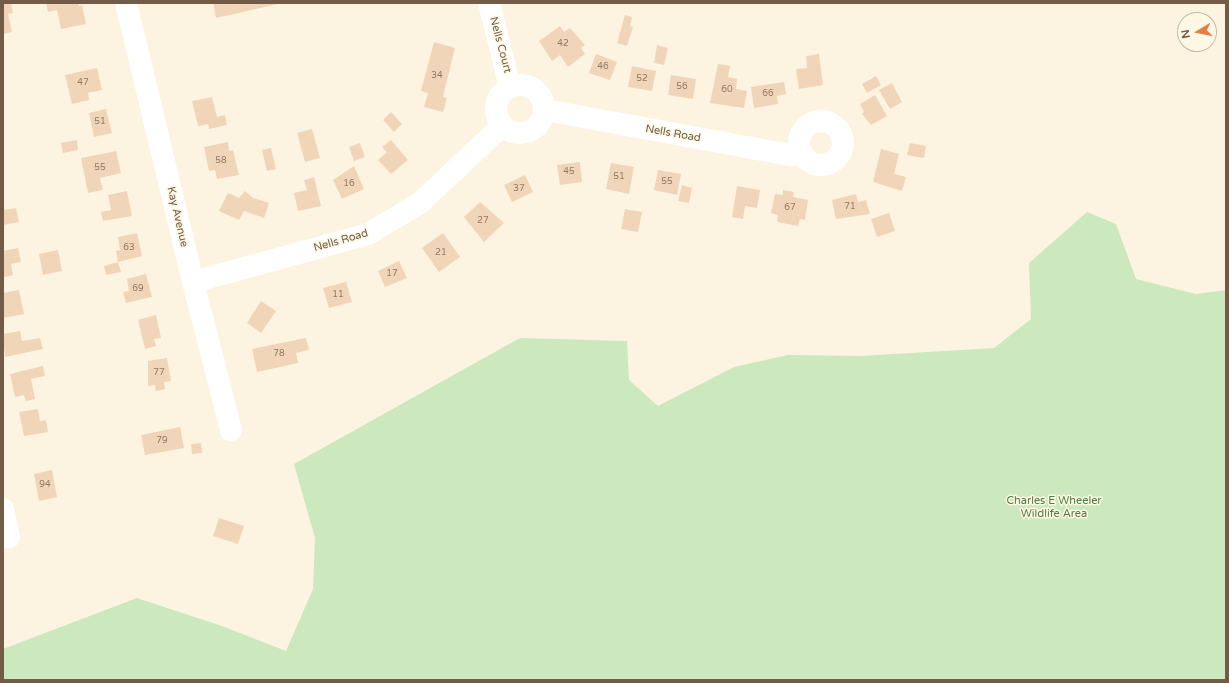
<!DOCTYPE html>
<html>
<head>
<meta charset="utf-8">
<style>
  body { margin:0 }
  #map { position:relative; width:1229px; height:683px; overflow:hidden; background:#fcf4e0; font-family:"Varela Round",sans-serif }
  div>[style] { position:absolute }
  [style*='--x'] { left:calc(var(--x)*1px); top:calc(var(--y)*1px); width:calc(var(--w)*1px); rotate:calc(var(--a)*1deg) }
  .green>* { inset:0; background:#cbe8bf }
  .building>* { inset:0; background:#f1d5b8 }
  .minor>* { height:22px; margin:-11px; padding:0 11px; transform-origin:11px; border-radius:11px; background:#fff }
  .minor>.ring { margin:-11px; padding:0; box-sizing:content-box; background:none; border:22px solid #fff; border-radius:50% }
  span { translate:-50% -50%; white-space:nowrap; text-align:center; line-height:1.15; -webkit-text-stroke:3px #fff8e5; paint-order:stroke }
  .number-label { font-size:9px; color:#927a64 }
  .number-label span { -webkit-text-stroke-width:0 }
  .street-label { font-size:11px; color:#725c48 }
  .park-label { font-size:11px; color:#4d7d42 }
  .frame { position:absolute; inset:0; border:4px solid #725c48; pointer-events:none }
  .north { position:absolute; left:1177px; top:12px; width:40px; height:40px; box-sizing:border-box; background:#fff8e5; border:1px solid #c7baa6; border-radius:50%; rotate:260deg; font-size:11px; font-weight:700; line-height:16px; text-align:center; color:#725c48 }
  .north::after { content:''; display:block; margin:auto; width:14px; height:18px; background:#e57d45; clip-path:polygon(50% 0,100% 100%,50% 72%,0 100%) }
</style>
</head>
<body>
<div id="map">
  <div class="green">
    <i style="clip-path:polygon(1087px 212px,1116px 224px,1136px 279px,1196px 294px,1226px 290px,1226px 680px,3px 680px,3px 649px,137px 598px,219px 625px,286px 651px,313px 589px,315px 538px,294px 464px,520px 338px,627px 341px,629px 380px,658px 406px,734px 367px,788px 355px,860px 356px,994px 348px,1031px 319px,1029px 263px)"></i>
  </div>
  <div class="building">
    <i style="clip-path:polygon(11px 3px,13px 13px,8px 14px,12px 32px,3px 34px,3px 4px)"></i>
    <i style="clip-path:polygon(46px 3px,78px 3px,79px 6px,82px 5px,86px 24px,61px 29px,57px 10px,48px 12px)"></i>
    <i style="clip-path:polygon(213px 3px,278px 3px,278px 4px,216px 18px)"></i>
    <i style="clip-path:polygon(625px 15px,632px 17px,630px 26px,633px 27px,627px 46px,617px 43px)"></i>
    <i style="clip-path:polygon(560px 26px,564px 32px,570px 28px,585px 45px,581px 48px,585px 54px,568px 67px,560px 55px,552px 61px,539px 41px)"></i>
    <i style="clip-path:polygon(434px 42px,455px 48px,443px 97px,447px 98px,443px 112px,424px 107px,428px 93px,421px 91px)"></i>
    <i style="clip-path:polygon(657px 45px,668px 48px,664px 65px,654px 63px)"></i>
    <i style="clip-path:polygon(596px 54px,617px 62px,610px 80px,589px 73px)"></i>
    <i style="clip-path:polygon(819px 54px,823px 85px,799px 89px,796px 69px,807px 68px,806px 56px)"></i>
    <i style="clip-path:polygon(718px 64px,730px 66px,728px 77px,737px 79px,736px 89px,747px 91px,744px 108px,710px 103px)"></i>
    <i style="clip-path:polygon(632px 66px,656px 71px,652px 91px,628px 87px)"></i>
    <i style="clip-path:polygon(97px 68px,102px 90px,88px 93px,89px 100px,72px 104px,65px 75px)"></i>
    <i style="clip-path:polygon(671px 75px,696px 79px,693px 99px,668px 95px)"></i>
    <i style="clip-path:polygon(876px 76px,881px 85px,867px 93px,862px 84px)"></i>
    <i style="clip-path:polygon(784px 82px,786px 94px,777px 96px,778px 104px,754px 108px,751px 87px)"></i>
    <i style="clip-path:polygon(892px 83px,902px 102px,890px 109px,879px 90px)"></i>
    <i style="clip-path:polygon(875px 95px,887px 116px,871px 125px,862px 114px,864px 112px,860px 104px)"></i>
    <i style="clip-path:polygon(212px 97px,217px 117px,225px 115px,227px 125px,209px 129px,208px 124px,198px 126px,192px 101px)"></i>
    <i style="clip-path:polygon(106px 109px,112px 133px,94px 137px,89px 113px)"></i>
    <i style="clip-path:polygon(391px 112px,402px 124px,394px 132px,383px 120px)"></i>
    <i style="clip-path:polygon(312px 129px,320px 158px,305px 162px,297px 133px)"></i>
    <i style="clip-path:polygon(77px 140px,78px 150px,63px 153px,61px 143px)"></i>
    <i style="clip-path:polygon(391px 140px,408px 160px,391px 174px,378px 160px,387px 152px,382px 147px)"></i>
    <i style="clip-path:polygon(228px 142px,229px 151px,233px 150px,239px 175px,217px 179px,215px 170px,209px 171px,204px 147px)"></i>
    <i style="clip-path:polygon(360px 143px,365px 157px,354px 161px,349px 147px)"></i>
    <i style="clip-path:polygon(910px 143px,926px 146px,924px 158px,907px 155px)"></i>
    <i style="clip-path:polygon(271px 148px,276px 169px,267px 171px,262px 150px)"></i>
    <i style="clip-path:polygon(881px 149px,899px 154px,894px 174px,906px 177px,902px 191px,873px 182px)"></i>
    <i style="clip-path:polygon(116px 151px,121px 173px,100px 178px,103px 190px,88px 193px,81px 158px)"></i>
    <i style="clip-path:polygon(580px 162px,582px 182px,560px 185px,557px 165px)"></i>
    <i style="clip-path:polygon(611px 163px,634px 167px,629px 194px,606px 189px)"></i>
    <i style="clip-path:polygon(354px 166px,364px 189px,342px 199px,333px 180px)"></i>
    <i style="clip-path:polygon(658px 170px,681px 174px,677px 195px,654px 190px)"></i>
    <i style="clip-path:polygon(525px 175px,533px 192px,512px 202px,504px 185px)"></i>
    <i style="clip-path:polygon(314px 177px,321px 206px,298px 211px,294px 193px,307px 190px,304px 180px)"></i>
    <i style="clip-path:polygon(682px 185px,692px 188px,689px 203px,678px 201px)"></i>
    <i style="clip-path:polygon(737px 186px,760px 190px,757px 208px,745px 206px,743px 219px,732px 217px)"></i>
    <i style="clip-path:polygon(783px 190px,794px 192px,793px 197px,808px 200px,805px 220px,800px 219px,798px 226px,777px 222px,778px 215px,771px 213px,775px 194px,783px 195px)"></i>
    <i style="clip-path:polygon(127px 191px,132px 216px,103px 221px,101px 212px,111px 210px,108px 195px)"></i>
    <i style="clip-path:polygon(245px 191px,253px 198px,269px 203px,264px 218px,244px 211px,239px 220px,219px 211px,228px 193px,239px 198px)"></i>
    <i style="clip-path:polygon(856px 194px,858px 202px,866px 200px,870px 214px,836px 219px,832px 200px)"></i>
    <i style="clip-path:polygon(480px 202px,504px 223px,484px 242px,464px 217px)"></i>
    <i style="clip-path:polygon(16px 208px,19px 222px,3px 225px,3px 210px)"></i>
    <i style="clip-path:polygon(625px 209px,642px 212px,638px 232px,621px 229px)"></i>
    <i style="clip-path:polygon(889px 213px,895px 231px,877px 237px,871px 219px)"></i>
    <i style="clip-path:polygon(137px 233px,142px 256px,118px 262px,121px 272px,106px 275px,104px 266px,118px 262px,116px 251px,120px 250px,118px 237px)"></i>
    <i style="clip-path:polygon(443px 233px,460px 257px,439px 272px,422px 248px)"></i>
    <i style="clip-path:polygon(18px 248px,21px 262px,11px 264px,13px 275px,3px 278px,3px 251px)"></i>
    <i style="clip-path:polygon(58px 250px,62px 271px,43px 275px,39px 254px)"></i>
    <i style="clip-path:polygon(399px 261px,407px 278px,385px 287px,378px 271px)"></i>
    <i style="clip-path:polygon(146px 274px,152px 297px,126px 303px,123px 292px,129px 291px,127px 279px)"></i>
    <i style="clip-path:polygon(346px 282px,352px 302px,329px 308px,323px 288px)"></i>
    <i style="clip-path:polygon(19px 290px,24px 314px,3px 318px,3px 293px)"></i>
    <i style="clip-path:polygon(261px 301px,276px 311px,261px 333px,247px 323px)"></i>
    <i style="clip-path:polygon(156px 315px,161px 338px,154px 339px,156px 346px,145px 349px,138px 320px)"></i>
    <i style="clip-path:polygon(20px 331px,22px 341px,40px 338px,43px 349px,5px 357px,3px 334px)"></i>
    <i style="clip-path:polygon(306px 338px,309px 350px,296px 353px,298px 363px,257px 372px,252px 349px)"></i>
    <i style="clip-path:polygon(167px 358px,171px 381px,164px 382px,165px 389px,156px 391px,155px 385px,148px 386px,148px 361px)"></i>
    <i style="clip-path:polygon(43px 366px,45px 376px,31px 379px,35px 399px,26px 401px,24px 395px,15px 397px,10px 374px)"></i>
    <i style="clip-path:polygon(38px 409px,40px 421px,46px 420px,48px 432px,24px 436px,19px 412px)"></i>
    <i style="clip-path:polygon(180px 427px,184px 448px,145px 455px,141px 435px)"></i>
    <i style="clip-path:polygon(201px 443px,202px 453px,192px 454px,191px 444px)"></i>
    <i style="clip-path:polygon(52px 470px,57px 497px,39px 501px,34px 474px)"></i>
    <i style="clip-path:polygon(219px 518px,244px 526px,238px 544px,213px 536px)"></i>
  </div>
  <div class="minor">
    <i style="--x:126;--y:3;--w:287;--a:76.5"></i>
    <i style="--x:193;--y:282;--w:153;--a:75.6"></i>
    <i style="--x:489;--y:3;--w:87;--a:76"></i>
    <i class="ring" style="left:496px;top:85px;width:26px;height:26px"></i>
    <i style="--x:545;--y:110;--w:250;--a:10.4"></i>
    <i style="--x:791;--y:155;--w:11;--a:-22"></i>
    <i class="ring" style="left:799px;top:121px;width:22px;height:22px"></i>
    <i style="--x:193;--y:282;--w:181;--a:-15.3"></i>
    <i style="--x:368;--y:234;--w:61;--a:-30.8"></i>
    <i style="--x:420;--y:203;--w:112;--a:-43.2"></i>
    <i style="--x:3;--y:509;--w:29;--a:78"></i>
  </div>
  <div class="number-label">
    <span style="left:563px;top:44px">42</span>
    <span style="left:603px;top:67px">46</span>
    <span style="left:437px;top:76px">34</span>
    <span style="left:642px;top:79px">52</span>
    <span style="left:83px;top:83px">47</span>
    <span style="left:682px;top:87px">56</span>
    <span style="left:727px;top:90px">60</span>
    <span style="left:768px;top:94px">66</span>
    <span style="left:100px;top:122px">51</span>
    <span style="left:221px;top:161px">58</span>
    <span style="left:100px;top:168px">55</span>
    <span style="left:569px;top:172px">45</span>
    <span style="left:619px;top:177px">51</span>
    <span style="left:667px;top:182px">55</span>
    <span style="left:349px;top:184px">16</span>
    <span style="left:519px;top:189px">37</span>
    <span style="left:850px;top:207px">71</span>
    <span style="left:790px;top:208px">67</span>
    <span style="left:483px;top:221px">27</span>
    <span style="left:129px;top:248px">63</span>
    <span style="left:441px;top:253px">21</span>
    <span style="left:392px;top:274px">17</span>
    <span style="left:138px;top:289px">69</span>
    <span style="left:338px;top:295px">11</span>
    <span style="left:279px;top:354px">78</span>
    <span style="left:159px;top:373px">77</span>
    <span style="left:162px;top:441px">79</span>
    <span style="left:45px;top:485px">94</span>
  </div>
  <div class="street-label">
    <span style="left:500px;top:45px;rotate:75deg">Nells Court</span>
    <span style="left:673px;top:134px;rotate:10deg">Nells Road</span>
    <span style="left:177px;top:217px;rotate:77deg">Kay Avenue</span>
    <span style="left:341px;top:241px;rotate:-16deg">Nells Road</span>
  </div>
  <div class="park-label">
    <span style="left:1054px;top:508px">Charles E Wheeler<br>Wildlife Area</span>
  </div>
  <div class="frame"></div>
  <div class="north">N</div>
</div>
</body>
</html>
